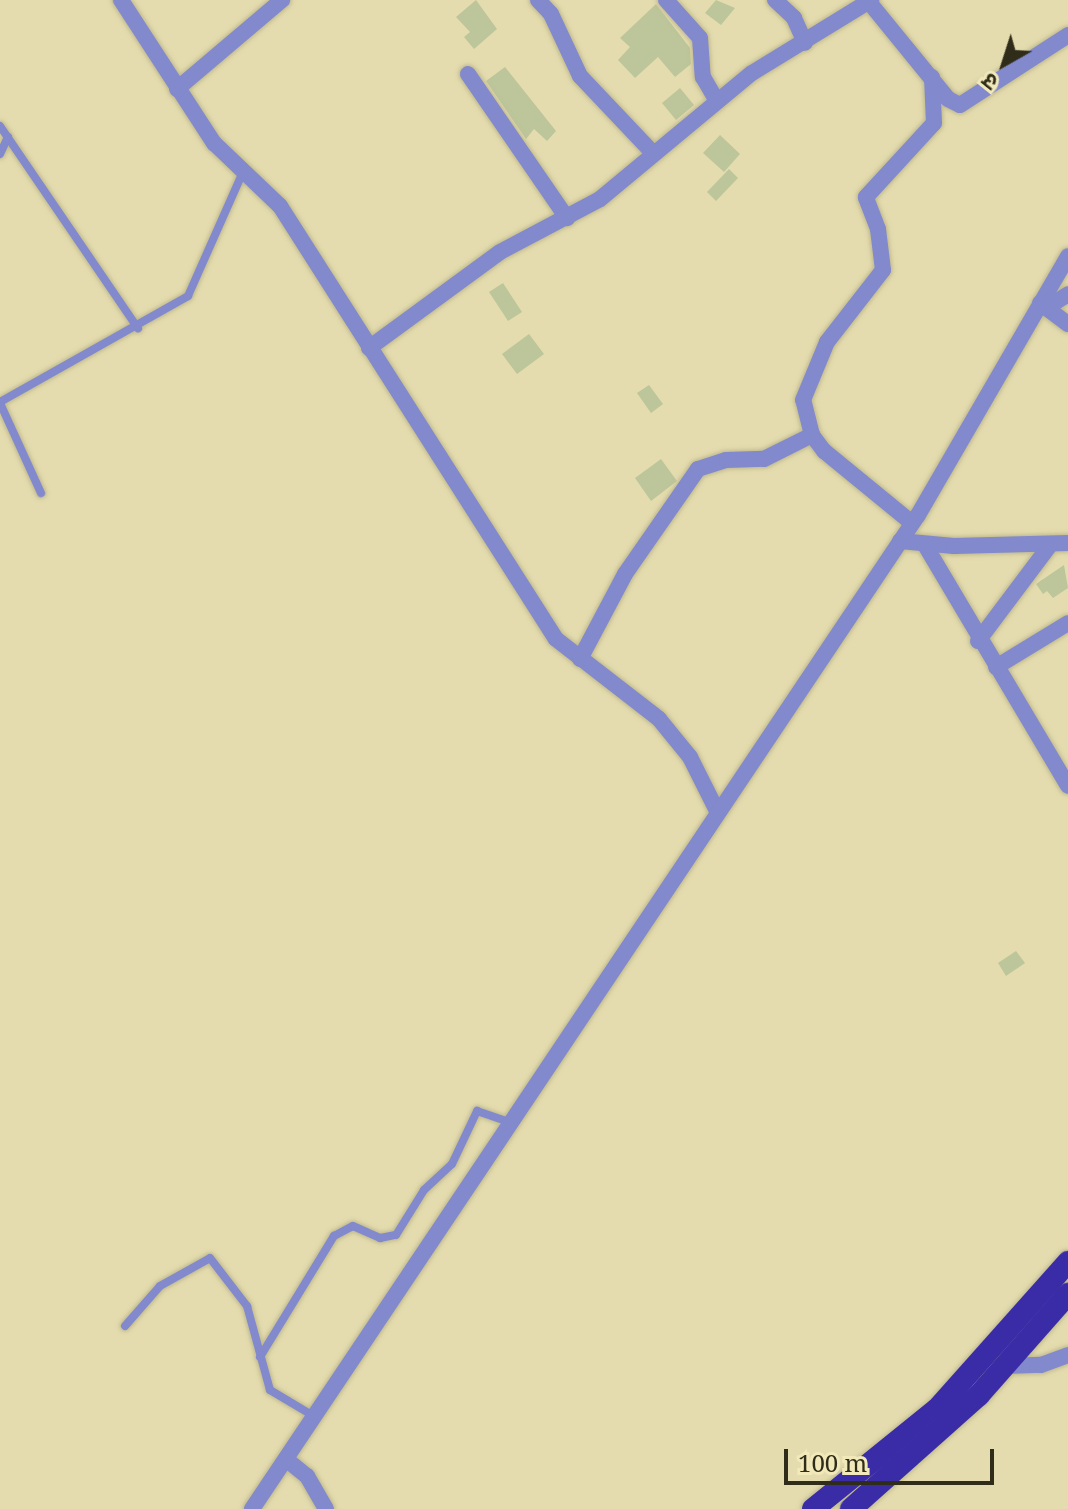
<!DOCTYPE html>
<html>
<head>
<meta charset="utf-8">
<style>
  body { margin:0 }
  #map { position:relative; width:1068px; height:1509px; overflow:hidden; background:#e4dcae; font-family:"Noto Serif","Noto Sans Devanagari",serif }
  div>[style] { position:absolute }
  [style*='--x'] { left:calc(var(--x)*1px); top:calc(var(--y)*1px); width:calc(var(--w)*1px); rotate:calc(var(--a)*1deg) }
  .building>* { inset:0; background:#bcc69a }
  .roads { filter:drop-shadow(0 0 2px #c0b990) drop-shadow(0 0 2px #c0b990) }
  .service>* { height:8px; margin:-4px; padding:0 4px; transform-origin:4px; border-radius:4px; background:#8289cc }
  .minor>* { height:16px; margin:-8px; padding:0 8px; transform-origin:8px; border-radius:8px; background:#8289cc }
  .trunk>* { height:22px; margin:-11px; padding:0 11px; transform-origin:11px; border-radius:11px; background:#3a2ca7 }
  span { translate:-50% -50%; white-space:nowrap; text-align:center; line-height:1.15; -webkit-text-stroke:6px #f2e9ba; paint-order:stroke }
  .north { position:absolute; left:964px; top:24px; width:80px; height:80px; -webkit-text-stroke:6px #f2e9ba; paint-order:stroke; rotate:219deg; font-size:22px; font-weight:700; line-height:32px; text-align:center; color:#2f2c19 }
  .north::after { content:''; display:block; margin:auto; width:28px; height:36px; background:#2f2c19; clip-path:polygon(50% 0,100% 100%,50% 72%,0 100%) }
  .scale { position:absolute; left:784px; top:1449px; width:210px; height:36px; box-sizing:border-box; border:4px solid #2f2c19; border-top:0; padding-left:10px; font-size:24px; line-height:28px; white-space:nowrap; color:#2f2c19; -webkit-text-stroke:6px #f2e9ba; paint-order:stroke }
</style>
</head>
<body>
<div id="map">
  <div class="building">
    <i style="clip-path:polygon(476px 0,497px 29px,474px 49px,464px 37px,470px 32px,456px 17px)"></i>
    <i style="clip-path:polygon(716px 0,735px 8px,721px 25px,705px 13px)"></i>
    <i style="clip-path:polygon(656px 4px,690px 48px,691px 64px,675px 77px,658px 57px,635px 78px,618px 60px,630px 47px,620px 38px)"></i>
    <i style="clip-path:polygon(505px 67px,556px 131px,547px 141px,534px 129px,526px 139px,486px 81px)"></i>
    <i style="clip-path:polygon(680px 88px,694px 105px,676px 120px,662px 103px)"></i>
    <i style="clip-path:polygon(720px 135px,740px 154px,724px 172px,703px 153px)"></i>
    <i style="clip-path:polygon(729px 169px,738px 178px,716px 201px,707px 192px)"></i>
    <i style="clip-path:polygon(503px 283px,522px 312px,508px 321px,489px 292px)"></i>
    <i style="clip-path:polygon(529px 334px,544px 354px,517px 374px,502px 354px)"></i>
    <i style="clip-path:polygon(649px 385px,663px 404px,651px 413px,637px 393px)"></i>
    <i style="clip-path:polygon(661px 459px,677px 481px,651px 501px,635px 478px)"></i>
    <i style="clip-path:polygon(1064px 565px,1068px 588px,1053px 598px,1047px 591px,1043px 594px,1036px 584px)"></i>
    <i style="clip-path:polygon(1016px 951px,1025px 963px,1006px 976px,998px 963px)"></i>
  </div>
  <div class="roads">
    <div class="service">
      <i style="--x:0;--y:126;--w:245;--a:55.7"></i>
      <i style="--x:0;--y:154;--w:19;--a:-65"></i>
      <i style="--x:0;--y:402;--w:216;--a:-29.4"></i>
      <i style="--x:188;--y:296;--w:136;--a:-66.1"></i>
      <i style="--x:0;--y:403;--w:99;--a:65.5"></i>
      <i style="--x:125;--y:1326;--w:53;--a:-48.8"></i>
      <i style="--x:160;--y:1286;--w:57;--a:-29.2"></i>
      <i style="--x:210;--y:1258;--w:61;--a:52.4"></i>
      <i style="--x:247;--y:1306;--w:87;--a:74.7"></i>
      <i style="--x:270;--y:1390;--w:49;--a:30.8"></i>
      <i style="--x:260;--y:1357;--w:142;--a:-58.6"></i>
      <i style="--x:334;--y:1236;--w:21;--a:-28"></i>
      <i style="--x:353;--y:1226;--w:30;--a:24"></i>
      <i style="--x:380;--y:1238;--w:16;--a:-11"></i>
      <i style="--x:396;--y:1235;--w:53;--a:-58.1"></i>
      <i style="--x:424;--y:1190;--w:38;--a:-43"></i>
      <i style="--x:452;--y:1164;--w:59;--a:-64.7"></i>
      <i style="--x:477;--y:1111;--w:34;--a:19"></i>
    </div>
    <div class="minor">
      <i style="--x:121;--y:0;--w:171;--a:57"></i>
      <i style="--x:214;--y:143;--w:91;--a:43.7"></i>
      <i style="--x:280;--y:206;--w:513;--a:57.49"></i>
      <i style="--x:556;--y:639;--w:130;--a:37.8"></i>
      <i style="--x:659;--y:719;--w:49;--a:50.8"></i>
      <i style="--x:690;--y:757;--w:60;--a:63.4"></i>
      <i style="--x:538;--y:0;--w:19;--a:47"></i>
      <i style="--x:551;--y:14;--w:68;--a:64.9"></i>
      <i style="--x:580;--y:76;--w:106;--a:46.5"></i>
      <i style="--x:666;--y:0;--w:51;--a:48.2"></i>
      <i style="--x:700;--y:38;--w:39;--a:86"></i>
      <i style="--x:703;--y:77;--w:28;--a:60"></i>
      <i style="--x:775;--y:0;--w:26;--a:43"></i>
      <i style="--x:794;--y:18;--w:27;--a:66"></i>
      <i style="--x:869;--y:2;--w:125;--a:50.8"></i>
      <i style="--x:948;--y:99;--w:13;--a:27"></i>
      <i style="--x:960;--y:105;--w:129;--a:-32.9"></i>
      <i style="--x:468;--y:74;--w:175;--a:55.5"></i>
      <i style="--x:177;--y:89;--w:138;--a:-40.3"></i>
      <i style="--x:1040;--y:303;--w:35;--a:37"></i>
      <i style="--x:1046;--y:308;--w:26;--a:-32"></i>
      <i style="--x:369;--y:348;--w:162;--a:-36.2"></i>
      <i style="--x:500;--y:252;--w:113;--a:-27.9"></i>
      <i style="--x:600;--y:199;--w:197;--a:-39.7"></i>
      <i style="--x:752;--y:73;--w:140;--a:-31.5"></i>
      <i style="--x:912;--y:523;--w:114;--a:-140.7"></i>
      <i style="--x:824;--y:451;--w:20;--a:-127"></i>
      <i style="--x:812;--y:435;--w:36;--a:-104"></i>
      <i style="--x:803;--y:400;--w:63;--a:-67.5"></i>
      <i style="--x:827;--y:342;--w:91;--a:-52.1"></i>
      <i style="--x:883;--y:270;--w:41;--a:-97"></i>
      <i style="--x:878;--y:229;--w:34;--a:-111"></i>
      <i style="--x:866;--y:197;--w:100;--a:-47.4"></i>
      <i style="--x:934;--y:123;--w:46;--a:-92.5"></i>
      <i style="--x:900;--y:541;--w:54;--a:5.3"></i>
      <i style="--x:954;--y:546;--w:114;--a:-1.5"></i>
      <i style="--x:925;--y:545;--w:280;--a:59.3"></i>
      <i style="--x:978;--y:641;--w:120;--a:-53.1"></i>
      <i style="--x:580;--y:659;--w:96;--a:-62.1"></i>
      <i style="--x:625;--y:574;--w:128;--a:-55.2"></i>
      <i style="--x:698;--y:469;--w:29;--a:-18"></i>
      <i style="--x:726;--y:460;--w:38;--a:-2"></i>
      <i style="--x:764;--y:459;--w:54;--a:-26.6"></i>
      <i style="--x:996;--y:667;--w:84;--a:-31.4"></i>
      <i style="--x:1005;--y:1366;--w:36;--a:-2"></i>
      <i style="--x:1041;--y:1365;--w:29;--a:-20"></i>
      <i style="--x:287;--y:1460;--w:26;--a:39"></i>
      <i style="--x:307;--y:1476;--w:38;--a:60"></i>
      <i style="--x:252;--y:1509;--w:1196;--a:-56.18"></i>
      <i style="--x:918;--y:515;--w:299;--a:-59.9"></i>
    </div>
    <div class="trunk">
      <i style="--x:813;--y:1509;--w:159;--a:-38.9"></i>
      <i style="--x:937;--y:1409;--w:197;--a:-48.3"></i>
      <i style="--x:851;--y:1509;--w:171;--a:-41.7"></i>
      <i style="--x:979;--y:1395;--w:135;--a:-48.6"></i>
    </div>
  </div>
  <div class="north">उ</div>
  <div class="scale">100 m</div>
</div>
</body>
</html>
